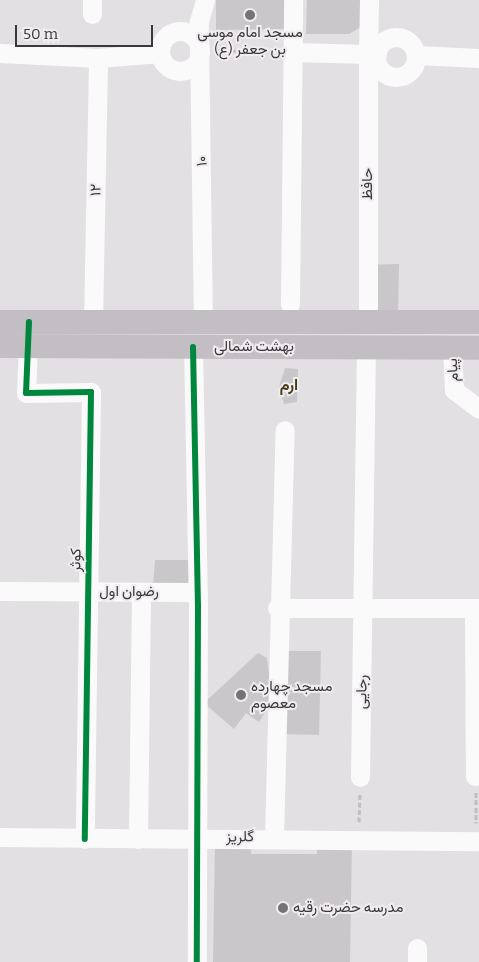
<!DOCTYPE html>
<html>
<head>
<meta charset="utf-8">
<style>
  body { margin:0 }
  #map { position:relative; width:479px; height:962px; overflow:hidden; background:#e2e0e2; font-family:Bitter,Vazirmatn,serif }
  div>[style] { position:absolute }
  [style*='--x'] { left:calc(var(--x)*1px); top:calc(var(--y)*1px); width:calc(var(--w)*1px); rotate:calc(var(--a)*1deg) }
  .building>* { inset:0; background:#c9c7c9 }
  .path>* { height:3px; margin-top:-1.5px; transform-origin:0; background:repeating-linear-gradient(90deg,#c0bfc0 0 5px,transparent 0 7.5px) }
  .minor>* { height:19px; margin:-9.5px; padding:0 9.5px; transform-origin:9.5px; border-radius:9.5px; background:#fbfafb }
  .minor>.ring { margin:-9.5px; padding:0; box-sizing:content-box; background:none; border:19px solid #fbfafb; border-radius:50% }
  .major>* { height:24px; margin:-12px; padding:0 12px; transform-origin:12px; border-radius:12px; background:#c3bec3 }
  .cycleway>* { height:6px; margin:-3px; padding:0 3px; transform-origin:3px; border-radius:3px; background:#00873e }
  .dots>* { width:14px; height:14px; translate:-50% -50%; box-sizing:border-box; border:2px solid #f0ecf0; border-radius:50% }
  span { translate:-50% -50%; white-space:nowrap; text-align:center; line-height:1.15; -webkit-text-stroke:4px #f0ecf0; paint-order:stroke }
  .poi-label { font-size:15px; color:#3a393a }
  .left { translate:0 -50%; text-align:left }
  .street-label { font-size:15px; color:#3a393a }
  .neighbourhood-label { font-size:16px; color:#433f15; font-weight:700 }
  .scale { position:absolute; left:15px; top:25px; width:138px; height:22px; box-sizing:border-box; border:2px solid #3a393a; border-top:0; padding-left:6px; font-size:15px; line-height:18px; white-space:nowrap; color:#3a393a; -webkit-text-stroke:4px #f0ecf0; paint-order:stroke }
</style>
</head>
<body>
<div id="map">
  <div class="building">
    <i style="clip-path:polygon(216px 0,284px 0,284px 29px,216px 30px)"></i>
    <i style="clip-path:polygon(307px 0,367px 0,366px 24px,349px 34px,306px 34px)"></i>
    <i style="clip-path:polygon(399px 264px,398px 318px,362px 319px,365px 265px)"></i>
    <i style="clip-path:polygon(285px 368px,298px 369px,297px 402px,284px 404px,279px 387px)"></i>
    <i style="clip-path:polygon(155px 560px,194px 560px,195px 587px,153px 586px)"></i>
    <i style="clip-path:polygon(279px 651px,321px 651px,319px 735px,278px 734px)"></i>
    <i style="clip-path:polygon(258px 653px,267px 658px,271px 688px,268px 708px,259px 722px,246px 713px,234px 729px,204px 703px)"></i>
    <i style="clip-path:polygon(215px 840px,252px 841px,251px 854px,317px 854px,317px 840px,352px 841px,350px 962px,213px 962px)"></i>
  </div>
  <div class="path">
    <i style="--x:216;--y:50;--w:59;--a:1.9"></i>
    <i style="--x:476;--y:792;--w:31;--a:90"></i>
    <i style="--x:359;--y:822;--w:28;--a:-88"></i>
  </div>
  <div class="minor">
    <i style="--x:92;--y:14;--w:14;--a:-90"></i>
    <i class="ring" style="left:160px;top:31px;width:21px;height:21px"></i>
    <i class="ring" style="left:376px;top:37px;width:21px;height:21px"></i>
    <i style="--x:292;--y:52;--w:76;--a:1.5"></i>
    <i style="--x:368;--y:54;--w:54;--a:-88.9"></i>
    <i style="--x:0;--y:53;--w:98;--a:2.9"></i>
    <i style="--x:98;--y:58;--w:62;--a:-4.6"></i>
    <i style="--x:417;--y:55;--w:62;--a:2.8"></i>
    <i style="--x:290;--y:304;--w:304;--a:-89.4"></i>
    <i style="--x:29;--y:322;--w:71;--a:92.4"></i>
    <i style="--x:26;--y:393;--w:65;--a:-0.9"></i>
    <i style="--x:91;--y:392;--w:447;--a:90.8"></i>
    <i style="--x:93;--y:323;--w:265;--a:-88.9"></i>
    <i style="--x:203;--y:324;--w:303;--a:-90.8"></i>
    <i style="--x:199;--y:21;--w:22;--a:-74"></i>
    <i style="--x:368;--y:324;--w:270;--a:-90"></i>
    <i style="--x:368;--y:54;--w:9;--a:0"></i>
    <i style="--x:193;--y:347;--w:259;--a:88.9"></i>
    <i style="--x:198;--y:606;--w:356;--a:90.2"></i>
    <i style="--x:452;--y:348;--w:42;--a:87.3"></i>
    <i style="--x:454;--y:390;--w:31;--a:37"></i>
    <i style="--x:0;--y:591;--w:198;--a:0.3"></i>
    <i style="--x:277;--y:608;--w:202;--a:0"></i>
    <i style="--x:474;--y:608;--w:168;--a:89.7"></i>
    <i style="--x:360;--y:777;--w:430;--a:-89.2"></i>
    <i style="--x:0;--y:837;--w:479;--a:0.5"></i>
    <i style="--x:274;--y:837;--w:407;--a:-88.5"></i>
    <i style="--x:138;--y:839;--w:247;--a:-89.3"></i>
    <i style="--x:417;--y:962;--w:14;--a:-90"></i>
  </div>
  <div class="major">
    <i style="--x:0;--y:322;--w:479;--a:0"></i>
    <i style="--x:0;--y:346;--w:479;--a:0.2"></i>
  </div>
  <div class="cycleway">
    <i style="--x:29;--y:322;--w:71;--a:92.4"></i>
    <i style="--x:26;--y:393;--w:65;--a:-0.9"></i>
    <i style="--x:91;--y:392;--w:447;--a:90.8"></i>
    <i style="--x:193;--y:347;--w:259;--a:88.9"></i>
    <i style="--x:198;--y:606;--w:356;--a:90.2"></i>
  </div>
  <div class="dots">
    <i style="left:250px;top:15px;background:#757375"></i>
    <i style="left:241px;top:695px;background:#757375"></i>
    <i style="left:283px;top:908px;background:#757375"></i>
  </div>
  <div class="poi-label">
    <span style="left:250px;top:41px">مسجد امام موسی<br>بن جعفر (ع)</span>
    <span class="left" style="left:251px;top:695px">مسجد چهارده<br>معصوم</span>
    <span class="left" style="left:293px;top:908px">مدرسه حضرت رقیه</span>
  </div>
  <div class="street-label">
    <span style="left:202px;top:161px;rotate:-91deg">۱۰</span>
    <span style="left:368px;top:184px;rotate:-90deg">حافظ</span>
    <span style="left:96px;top:190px;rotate:-89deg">۱۲</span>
    <span style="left:254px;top:347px">بهشت شمالی</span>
    <span style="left:453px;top:370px;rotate:-93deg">پیام</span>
    <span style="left:76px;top:560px;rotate:-89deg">کوثر</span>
    <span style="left:129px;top:592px">رضوان اول</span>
    <span style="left:362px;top:692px;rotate:-89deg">رجایی</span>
    <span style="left:240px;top:837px;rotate:-1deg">گلریز</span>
  </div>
  <div class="neighbourhood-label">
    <span style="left:289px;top:385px">ارم</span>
  </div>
  <div class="scale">50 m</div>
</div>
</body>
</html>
